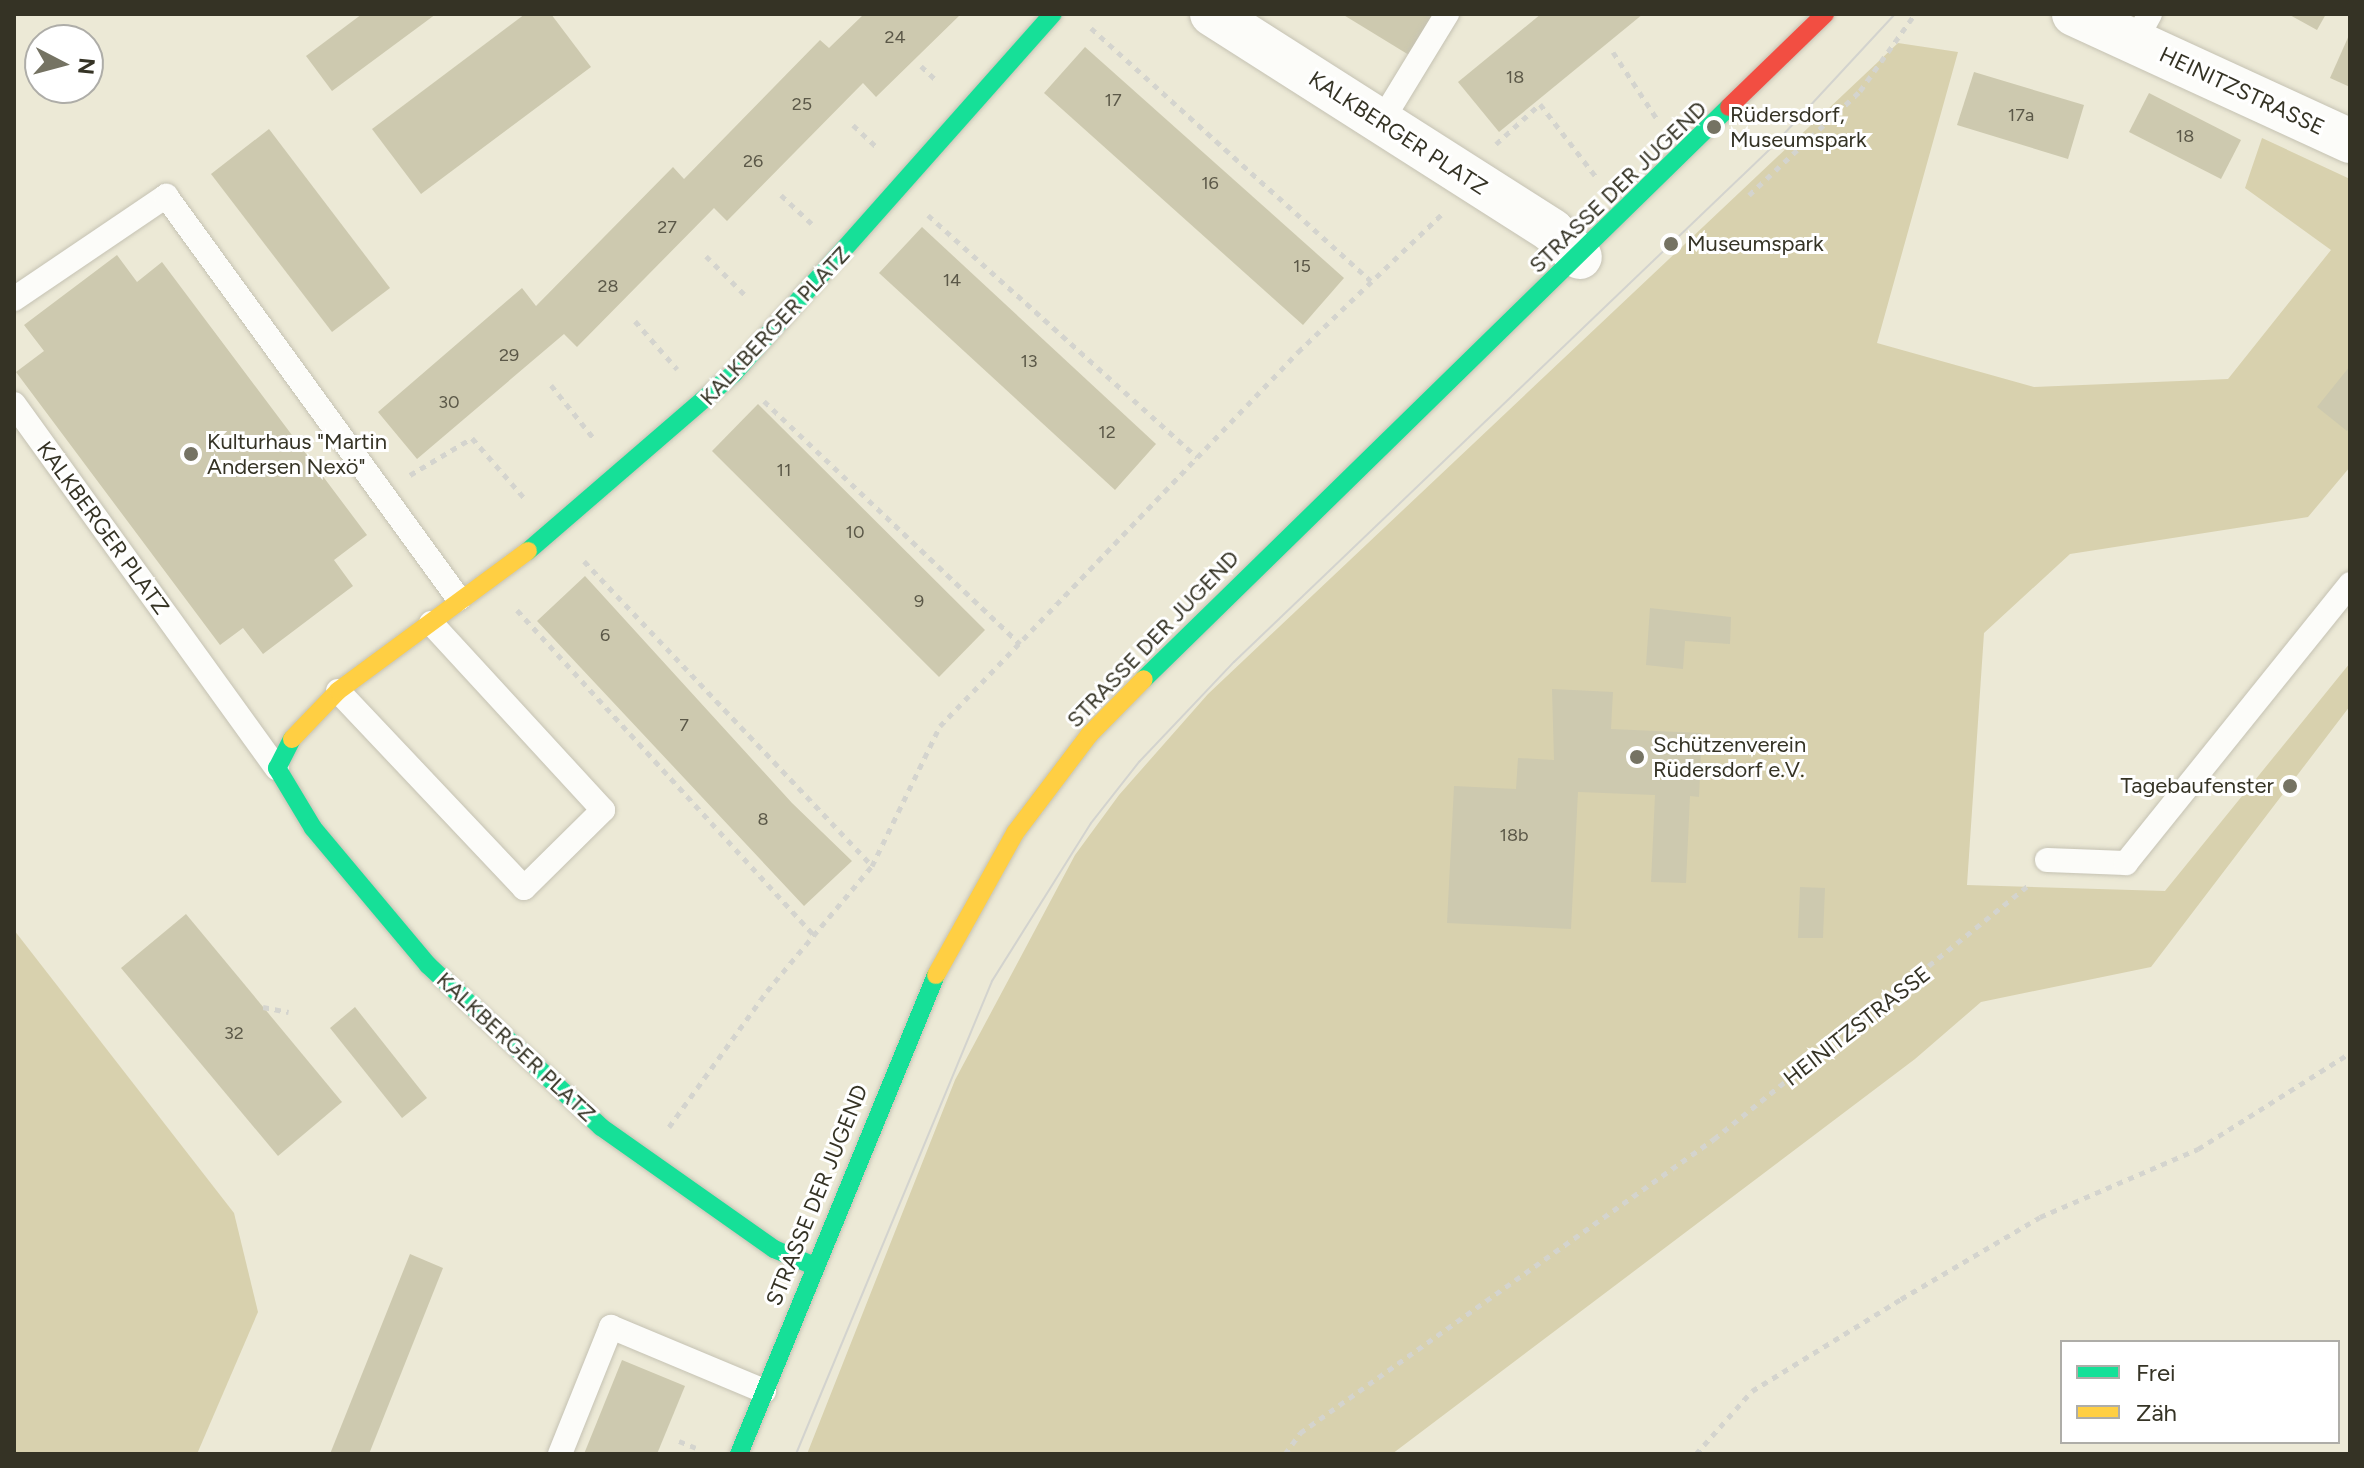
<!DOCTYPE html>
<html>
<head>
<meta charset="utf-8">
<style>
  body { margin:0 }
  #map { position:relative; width:2364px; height:1468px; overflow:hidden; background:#ece9d6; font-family:Figtree,sans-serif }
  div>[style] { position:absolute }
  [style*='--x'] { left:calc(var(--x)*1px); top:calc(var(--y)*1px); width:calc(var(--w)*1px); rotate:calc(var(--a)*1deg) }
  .green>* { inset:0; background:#d8d1ae }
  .building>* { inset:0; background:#cdc9af }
  .path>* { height:5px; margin-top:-2.5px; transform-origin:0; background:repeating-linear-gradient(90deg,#d4d4ce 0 6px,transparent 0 12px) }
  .roads { filter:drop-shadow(0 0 2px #c5c2b3) drop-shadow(0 0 2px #c5c2b3) }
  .lane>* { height:24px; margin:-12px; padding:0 12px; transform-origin:12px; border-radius:12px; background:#fcfcf9 }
  .street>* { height:44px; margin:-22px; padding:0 22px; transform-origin:22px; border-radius:22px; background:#fcfcf9 }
  .fast>* { height:18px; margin:-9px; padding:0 9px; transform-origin:9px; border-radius:9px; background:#16e098 }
  .slow>* { height:18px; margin:-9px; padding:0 9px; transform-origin:9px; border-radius:9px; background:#ffcf43 }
  .jam>* { height:18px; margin:-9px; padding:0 9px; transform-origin:9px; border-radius:9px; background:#f24e42 }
  .tram>* { height:2px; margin:-1px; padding:0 1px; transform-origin:1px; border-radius:1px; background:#d3d3ce }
  .dots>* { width:22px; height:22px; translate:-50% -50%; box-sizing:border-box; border:4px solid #fff; border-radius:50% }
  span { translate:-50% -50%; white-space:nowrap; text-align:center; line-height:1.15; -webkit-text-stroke:6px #fff; paint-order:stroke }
  .number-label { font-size:18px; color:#5b5848 }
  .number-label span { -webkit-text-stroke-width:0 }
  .street-label { font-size:22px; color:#353325 }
  .poi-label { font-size:22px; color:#353325 }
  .left { translate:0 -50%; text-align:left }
  .right { translate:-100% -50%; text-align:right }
  .frame { position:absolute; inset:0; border:16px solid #353325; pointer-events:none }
  .legend { position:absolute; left:2060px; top:1340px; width:280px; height:104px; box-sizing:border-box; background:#fff; border:2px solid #aeada8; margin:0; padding:10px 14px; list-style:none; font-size:24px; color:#353325 }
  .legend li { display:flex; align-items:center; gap:16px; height:40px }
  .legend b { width:40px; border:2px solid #aeada8 }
  .north { position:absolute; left:24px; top:24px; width:80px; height:80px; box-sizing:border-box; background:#fff; border:2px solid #aeada8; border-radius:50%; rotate:96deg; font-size:22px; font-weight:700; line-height:32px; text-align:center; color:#353325 }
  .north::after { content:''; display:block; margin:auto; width:28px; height:36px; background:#757363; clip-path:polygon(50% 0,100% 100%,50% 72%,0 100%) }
</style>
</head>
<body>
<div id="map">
  <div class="green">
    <i style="clip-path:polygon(1898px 43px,1958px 52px,1877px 343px,2034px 387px,2228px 379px,2331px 250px,2245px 188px,2262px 138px,2350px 179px,2350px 467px,2308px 517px,2070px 554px,1984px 633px,1967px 885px,2165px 891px,2350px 663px,2350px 706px,2151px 967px,1981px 1002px,1915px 1059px,1392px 1454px,807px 1454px,955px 1080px,1075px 855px,1119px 795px,1208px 694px)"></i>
    <i style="clip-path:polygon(14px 930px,234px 1213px,258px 1312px,197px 1454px,14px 1454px)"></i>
  </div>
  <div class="building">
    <i style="clip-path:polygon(362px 14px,436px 14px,332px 91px,306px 56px)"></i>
    <i style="clip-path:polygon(525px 14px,551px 14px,591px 67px,421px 194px,372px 129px)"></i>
    <i style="clip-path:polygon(864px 14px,961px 14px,876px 97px,863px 83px,727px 221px,714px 208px,577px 347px,564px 334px,417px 459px,378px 412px,522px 288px,536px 306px,673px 167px,684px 179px,820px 40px,829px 48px)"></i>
    <i style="clip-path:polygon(1342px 14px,1434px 14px,1409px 55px)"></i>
    <i style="clip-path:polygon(1541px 14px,1643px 14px,1499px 132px,1458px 82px)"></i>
    <i style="clip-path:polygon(2288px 14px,2326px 14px,2317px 30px)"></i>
    <i style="clip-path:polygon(2350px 33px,2350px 87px,2330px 78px)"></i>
    <i style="clip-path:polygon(1085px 47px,1344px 278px,1303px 325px,1044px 93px)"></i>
    <i style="clip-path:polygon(1974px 72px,2084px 105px,2068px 159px,1957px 125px)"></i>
    <i style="clip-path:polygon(2149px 93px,2241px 140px,2221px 179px,2129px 132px)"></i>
    <i style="clip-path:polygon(269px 129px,390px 288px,332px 332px,211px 174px)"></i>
    <i style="clip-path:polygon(922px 227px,1156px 444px,1115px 490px,879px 273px)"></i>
    <i style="clip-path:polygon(117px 255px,137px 282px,162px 262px,367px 535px,334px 560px,353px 586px,263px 654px,243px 628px,220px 645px,16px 372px,44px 351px,24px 325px)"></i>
    <i style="clip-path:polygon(2350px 366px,2350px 427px,2347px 431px,2317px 407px)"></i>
    <i style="clip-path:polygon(758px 404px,985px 630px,939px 677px,712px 451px)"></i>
    <i style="clip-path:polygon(585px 576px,792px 803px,852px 861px,804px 906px,537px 621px)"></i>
    <i style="clip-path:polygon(1650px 608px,1731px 617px,1730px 644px,1685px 641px,1683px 669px,1646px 665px)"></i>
    <i style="clip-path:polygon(1552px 689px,1613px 692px,1611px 729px,1702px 733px,1699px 797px,1690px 796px,1686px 883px,1651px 882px,1655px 795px,1578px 792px,1571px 929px,1447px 923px,1454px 786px,1516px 789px,1518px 758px,1554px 760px)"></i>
    <i style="clip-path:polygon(1800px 887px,1825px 888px,1823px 938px,1798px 938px)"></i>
    <i style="clip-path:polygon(186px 914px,342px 1102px,278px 1156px,121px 968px)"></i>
    <i style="clip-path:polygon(355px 1007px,427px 1098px,402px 1118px,330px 1028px)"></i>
    <i style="clip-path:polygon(410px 1254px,443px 1268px,369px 1454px,330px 1454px)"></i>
    <i style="clip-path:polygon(622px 1360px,685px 1386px,657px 1454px,584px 1454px)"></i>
  </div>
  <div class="path">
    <i style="--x:1091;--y:28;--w:377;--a:42.1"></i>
    <i style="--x:1613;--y:52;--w:80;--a:56.7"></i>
    <i style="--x:921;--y:66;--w:23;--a:43"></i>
    <i style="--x:853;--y:125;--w:35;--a:43"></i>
    <i style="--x:1496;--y:144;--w:59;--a:-42.3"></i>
    <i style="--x:1540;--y:104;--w:93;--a:52.4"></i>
    <i style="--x:781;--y:195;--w:42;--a:43.1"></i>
    <i style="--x:1749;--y:195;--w:152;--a:-43.1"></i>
    <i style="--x:1860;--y:91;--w:95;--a:-54.5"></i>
    <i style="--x:928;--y:215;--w:362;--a:42"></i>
    <i style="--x:706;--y:256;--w:57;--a:45"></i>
    <i style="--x:635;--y:321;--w:64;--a:48.8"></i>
    <i style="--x:551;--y:385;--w:70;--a:51.3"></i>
    <i style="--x:764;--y:401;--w:353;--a:43.5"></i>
    <i style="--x:410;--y:475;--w:72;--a:-30.8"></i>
    <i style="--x:472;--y:438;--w:82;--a:48.9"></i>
    <i style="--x:584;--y:561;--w:419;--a:46.6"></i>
    <i style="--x:517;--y:610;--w:440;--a:47.6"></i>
    <i style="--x:263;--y:1007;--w:26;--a:11"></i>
    <i style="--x:669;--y:1127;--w:168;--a:-54.2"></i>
    <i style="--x:767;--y:991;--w:163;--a:-50"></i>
    <i style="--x:872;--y:866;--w:156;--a:-64.1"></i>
    <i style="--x:940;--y:726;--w:518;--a:-46.25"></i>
    <i style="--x:1298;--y:352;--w:202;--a:-43.8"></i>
    <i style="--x:679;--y:1441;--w:18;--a:22"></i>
    <i style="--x:1285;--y:1454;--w:26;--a:-54"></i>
    <i style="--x:1300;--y:1433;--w:508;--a:-35.38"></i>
    <i style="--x:1714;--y:1139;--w:405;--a:-38.9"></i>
    <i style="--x:1696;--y:1454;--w:84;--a:-48.4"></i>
    <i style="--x:1752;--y:1391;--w:175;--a:-31.7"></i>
    <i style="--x:1901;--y:1299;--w:161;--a:-30.5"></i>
    <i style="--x:2040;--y:1217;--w:172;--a:-23.3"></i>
    <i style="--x:2198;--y:1149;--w:180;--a:-32.3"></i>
  </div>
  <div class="roads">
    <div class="lane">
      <i style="--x:2135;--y:41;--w:31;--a:-61"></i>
      <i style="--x:1381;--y:122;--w:127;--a:-58.6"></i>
      <i style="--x:14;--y:299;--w:184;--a:-34.1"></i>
      <i style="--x:166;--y:196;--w:498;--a:54"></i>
      <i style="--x:14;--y:404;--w:449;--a:54.2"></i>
      <i style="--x:338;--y:691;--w:271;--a:46.6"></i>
      <i style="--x:524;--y:888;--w:111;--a:-44.6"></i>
      <i style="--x:603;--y:810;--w:254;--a:-132.6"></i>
      <i style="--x:2047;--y:860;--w:79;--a:2.2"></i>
      <i style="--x:2126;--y:863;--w:358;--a:-51.2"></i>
      <i style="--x:560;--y:1454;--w:137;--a:-68.1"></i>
      <i style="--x:611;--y:1327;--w:166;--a:22.7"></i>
    </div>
    <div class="street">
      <i style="--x:1212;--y:14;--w:403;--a:32.5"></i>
      <i style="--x:1552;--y:231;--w:38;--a:43"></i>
      <i style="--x:2074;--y:14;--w:304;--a:24.7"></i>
    </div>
    <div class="fast">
      <i style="--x:528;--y:551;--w:272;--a:-40.8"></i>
      <i style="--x:734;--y:373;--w:480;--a:-48.4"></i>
      <i style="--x:1144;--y:679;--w:818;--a:-44.36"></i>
      <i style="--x:292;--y:739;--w:33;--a:117"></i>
      <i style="--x:277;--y:768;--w:70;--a:59"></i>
      <i style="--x:313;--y:828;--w:179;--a:50"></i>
      <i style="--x:428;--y:965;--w:237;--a:43.1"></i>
      <i style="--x:601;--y:1127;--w:212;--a:35.2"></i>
      <i style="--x:774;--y:1249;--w:41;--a:22.8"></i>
      <i style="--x:739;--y:1454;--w:518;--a:-67.64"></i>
    </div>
    <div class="slow">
      <i style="--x:292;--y:739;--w:66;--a:-46.2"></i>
      <i style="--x:338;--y:691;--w:236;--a:-36.4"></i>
      <i style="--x:936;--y:975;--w:162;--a:-60.9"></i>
      <i style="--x:1015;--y:833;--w:123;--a:-52.9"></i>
      <i style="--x:1089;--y:735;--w:78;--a:-45.5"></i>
    </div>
    <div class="jam">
      <i style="--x:1729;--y:107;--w:134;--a:-44.1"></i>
    </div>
  </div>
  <div class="tram">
    <i style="--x:796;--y:1454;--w:512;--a:-67.49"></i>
    <i style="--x:992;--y:981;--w:186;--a:-57.9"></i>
    <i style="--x:1091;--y:823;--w:78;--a:-51.8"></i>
    <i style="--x:1139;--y:762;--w:138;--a:-46.5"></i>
    <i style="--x:1234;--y:662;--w:742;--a:-43.74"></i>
    <i style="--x:1770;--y:149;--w:184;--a:-47.2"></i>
  </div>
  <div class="dots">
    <i style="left:1714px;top:127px;background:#757363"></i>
    <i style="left:1671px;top:244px;background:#757363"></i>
    <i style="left:191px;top:454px;background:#757363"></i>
    <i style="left:1637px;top:757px;background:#757363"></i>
    <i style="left:2290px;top:786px;background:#757363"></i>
  </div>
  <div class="number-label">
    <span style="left:895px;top:37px">24</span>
    <span style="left:1515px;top:77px">18</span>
    <span style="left:1113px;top:100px">17</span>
    <span style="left:802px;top:104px">25</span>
    <span style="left:2021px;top:115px">17a</span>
    <span style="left:2185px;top:136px">18</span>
    <span style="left:753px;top:161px">26</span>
    <span style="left:1210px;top:183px">16</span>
    <span style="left:667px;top:227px">27</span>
    <span style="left:1302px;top:266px">15</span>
    <span style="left:952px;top:280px">14</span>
    <span style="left:608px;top:286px">28</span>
    <span style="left:509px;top:355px">29</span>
    <span style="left:1029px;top:361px">13</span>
    <span style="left:449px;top:402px">30</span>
    <span style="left:1107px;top:432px">12</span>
    <span style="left:784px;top:470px">11</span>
    <span style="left:855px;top:532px">10</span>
    <span style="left:919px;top:601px">9</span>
    <span style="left:605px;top:635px">6</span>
    <span style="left:684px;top:725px">7</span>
    <span style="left:763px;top:819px">8</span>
    <span style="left:1514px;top:835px">18b</span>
    <span style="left:234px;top:1033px">32</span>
  </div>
  <div class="street-label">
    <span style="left:2242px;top:91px;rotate:25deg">HEINITZSTRASSE</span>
    <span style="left:1398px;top:133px;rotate:33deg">KALKBERGER PLATZ</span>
    <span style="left:1618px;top:187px;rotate:-44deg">STRASSE DER JUGEND</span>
    <span style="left:775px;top:326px;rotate:-47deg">KALKBERGER PLATZ</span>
    <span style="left:103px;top:528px;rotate:54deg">KALKBERGER PLATZ</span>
    <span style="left:1153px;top:639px;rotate:-46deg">STRASSE DER JUGEND</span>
    <span style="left:1857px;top:1026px;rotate:-38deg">HEINITZSTRASSE</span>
    <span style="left:516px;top:1047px;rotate:43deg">KALKBERGER PLATZ</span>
    <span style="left:817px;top:1195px;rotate:-68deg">STRASSE DER JUGEND</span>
  </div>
  <div class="poi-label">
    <span class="left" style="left:1730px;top:127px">Rüdersdorf,<br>Museumspark</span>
    <span class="left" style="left:1687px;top:244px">Museumspark</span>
    <span class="left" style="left:207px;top:454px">Kulturhaus "Martin<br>Andersen Nexö"</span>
    <span class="left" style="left:1653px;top:757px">Schützenverein<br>Rüdersdorf e.V.</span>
    <span class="right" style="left:2274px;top:786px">Tagebaufenster</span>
  </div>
  <div class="frame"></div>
  <ul class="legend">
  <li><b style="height:10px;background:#16e098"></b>Frei</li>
  <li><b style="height:10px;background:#ffcf43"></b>Zäh</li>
  </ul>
  <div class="north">N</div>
</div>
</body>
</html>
